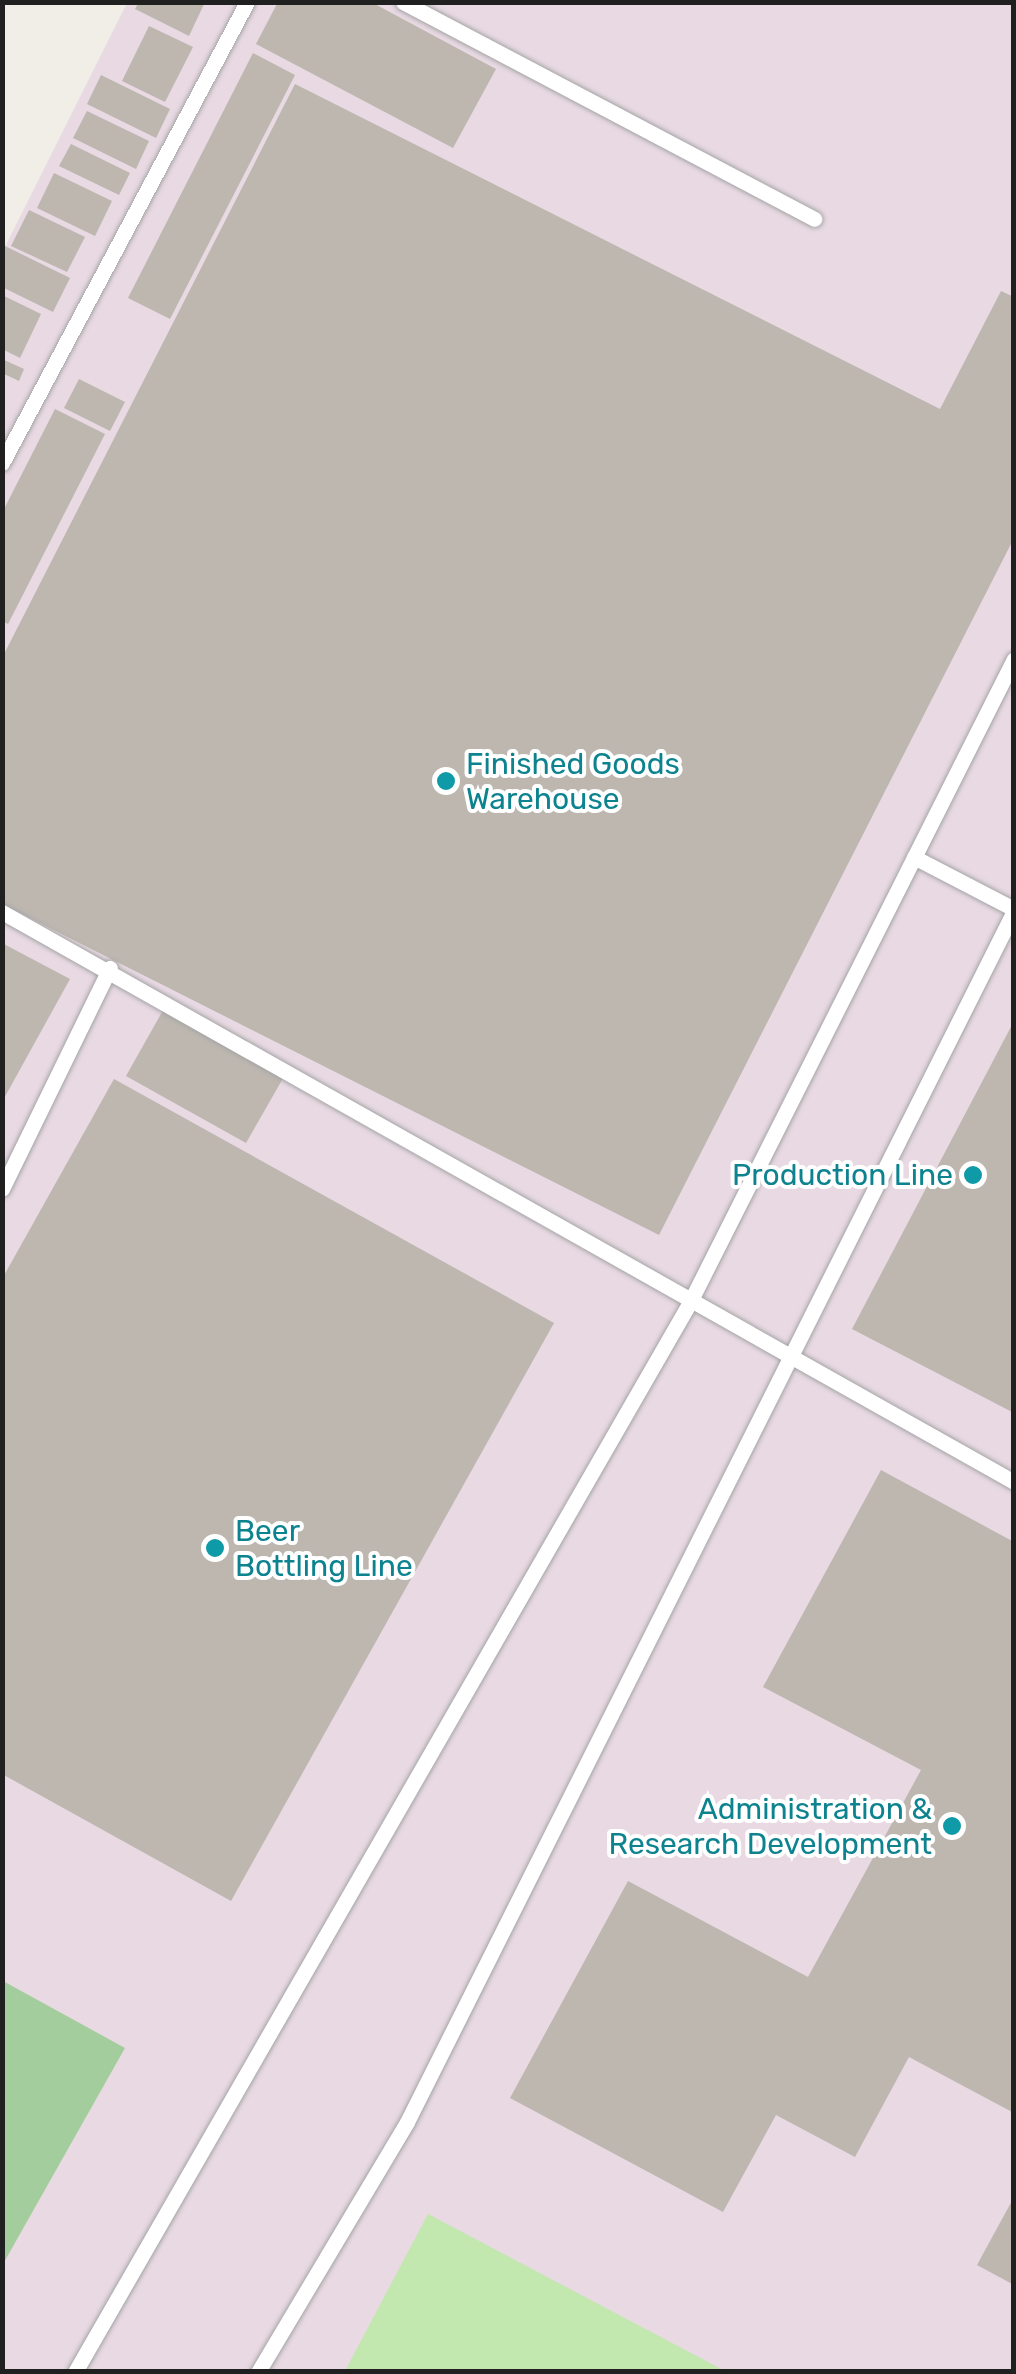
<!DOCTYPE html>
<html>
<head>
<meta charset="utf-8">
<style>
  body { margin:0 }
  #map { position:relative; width:1016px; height:2374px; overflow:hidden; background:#f0eee6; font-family:Rubik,sans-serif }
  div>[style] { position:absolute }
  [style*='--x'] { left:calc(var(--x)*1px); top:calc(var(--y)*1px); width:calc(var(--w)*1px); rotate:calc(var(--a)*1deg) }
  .industrial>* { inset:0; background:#e8d9e3 }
  .grass>* { inset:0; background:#c2e7af }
  .forest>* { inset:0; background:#a4cd9d }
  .building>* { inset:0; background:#bdb7b0 }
  .roads { filter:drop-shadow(0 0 2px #a4a4a4) drop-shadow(0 0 2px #a4a4a4) }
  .service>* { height:15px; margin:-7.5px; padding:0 7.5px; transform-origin:7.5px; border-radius:7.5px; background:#fff }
  .dots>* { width:28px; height:28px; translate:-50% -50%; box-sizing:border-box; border:5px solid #fff; border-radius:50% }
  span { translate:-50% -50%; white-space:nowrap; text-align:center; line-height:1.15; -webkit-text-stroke:8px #fff; paint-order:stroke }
  .culture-label { font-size:30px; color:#0d838f }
  .left { translate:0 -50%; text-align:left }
  .right { translate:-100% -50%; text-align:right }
  .frame { position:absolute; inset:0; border:5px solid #202020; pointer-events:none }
</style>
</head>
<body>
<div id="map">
  <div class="industrial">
    <i style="clip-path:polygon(127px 3px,1013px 3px,1013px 2371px,3px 2371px,2px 253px)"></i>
  </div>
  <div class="grass">
    <i style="clip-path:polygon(428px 2214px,725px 2371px,345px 2371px)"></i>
  </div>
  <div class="forest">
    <i style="clip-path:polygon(3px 1981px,125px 2048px,3px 2264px)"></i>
  </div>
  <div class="building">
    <i style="clip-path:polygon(139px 2px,205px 2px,189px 36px,135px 9px)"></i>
    <i style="clip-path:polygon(278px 2px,371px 2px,496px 69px,453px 148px,256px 44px)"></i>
    <i style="clip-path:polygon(149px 26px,193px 47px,165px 102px,122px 81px)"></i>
    <i style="clip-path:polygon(253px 53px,295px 75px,170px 319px,128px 298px)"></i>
    <i style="clip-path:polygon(101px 75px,170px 109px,156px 138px,87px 104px)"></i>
    <i style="clip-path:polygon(295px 84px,940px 409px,1001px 291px,1014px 297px,1014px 538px,659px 1235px,2px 904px,2px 658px)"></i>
    <i style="clip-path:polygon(87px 111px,149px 141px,136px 169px,73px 138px)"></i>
    <i style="clip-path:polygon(71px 144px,130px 173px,119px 195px,59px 166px)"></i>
    <i style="clip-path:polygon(54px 173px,112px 201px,95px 236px,37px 208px)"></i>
    <i style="clip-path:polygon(29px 210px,85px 237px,67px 272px,11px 246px)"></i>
    <i style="clip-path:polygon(5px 246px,70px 278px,53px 312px,2px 287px)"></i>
    <i style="clip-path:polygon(2px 295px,41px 314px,20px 358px,2px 349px)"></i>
    <i style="clip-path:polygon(2px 359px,24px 369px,19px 381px,2px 373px)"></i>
    <i style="clip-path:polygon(79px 379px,125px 402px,110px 431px,64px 408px)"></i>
    <i style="clip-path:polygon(55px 409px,105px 434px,8px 624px,2px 621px,2px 513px)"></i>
    <i style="clip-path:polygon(2px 943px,70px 979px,2px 1102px)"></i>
    <i style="clip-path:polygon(166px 1005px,286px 1073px,246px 1143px,126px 1076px)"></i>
    <i style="clip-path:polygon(1014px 1021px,1014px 1413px,852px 1329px)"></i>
    <i style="clip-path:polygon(114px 1079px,554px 1323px,231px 1901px,2px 1774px,2px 1279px)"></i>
    <i style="clip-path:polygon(881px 1470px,1014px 1542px,1014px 2113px,909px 2057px,855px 2157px,776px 2115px,723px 2212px,510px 2098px,628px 1881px,808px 1977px,921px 1770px,763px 1687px)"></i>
    <i style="clip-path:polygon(1014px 2197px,1014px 2285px,977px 2265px)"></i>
  </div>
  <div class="roads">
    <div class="service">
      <i style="--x:403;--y:2;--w:465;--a:27.8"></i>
      <i style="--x:2;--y:463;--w:522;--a:-62.01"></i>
      <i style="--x:914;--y:857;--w:113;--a:27.5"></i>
      <i style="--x:2;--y:912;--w:1161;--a:29.39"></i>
      <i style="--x:2;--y:1189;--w:246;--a:-64"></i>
      <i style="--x:75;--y:2372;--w:1234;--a:-60.11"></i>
      <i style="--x:690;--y:1302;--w:720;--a:-63.26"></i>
      <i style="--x:258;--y:2372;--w:291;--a:-59.2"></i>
      <i style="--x:407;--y:2122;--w:1355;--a:-63.38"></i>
    </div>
  </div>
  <div class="dots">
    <i style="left:446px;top:781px;background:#0f9aa8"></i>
    <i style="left:973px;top:1175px;background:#0f9aa8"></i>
    <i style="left:215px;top:1548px;background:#0f9aa8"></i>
    <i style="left:952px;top:1826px;background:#0f9aa8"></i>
  </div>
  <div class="culture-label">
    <span class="left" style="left:466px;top:781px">Finished Goods<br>Warehouse</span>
    <span class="right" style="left:953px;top:1175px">Production Line</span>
    <span class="left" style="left:235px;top:1548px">Beer<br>Bottling Line</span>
    <span class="right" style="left:932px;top:1826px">Administration &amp;<br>Research Development</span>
  </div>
  <div class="frame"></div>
</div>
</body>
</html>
